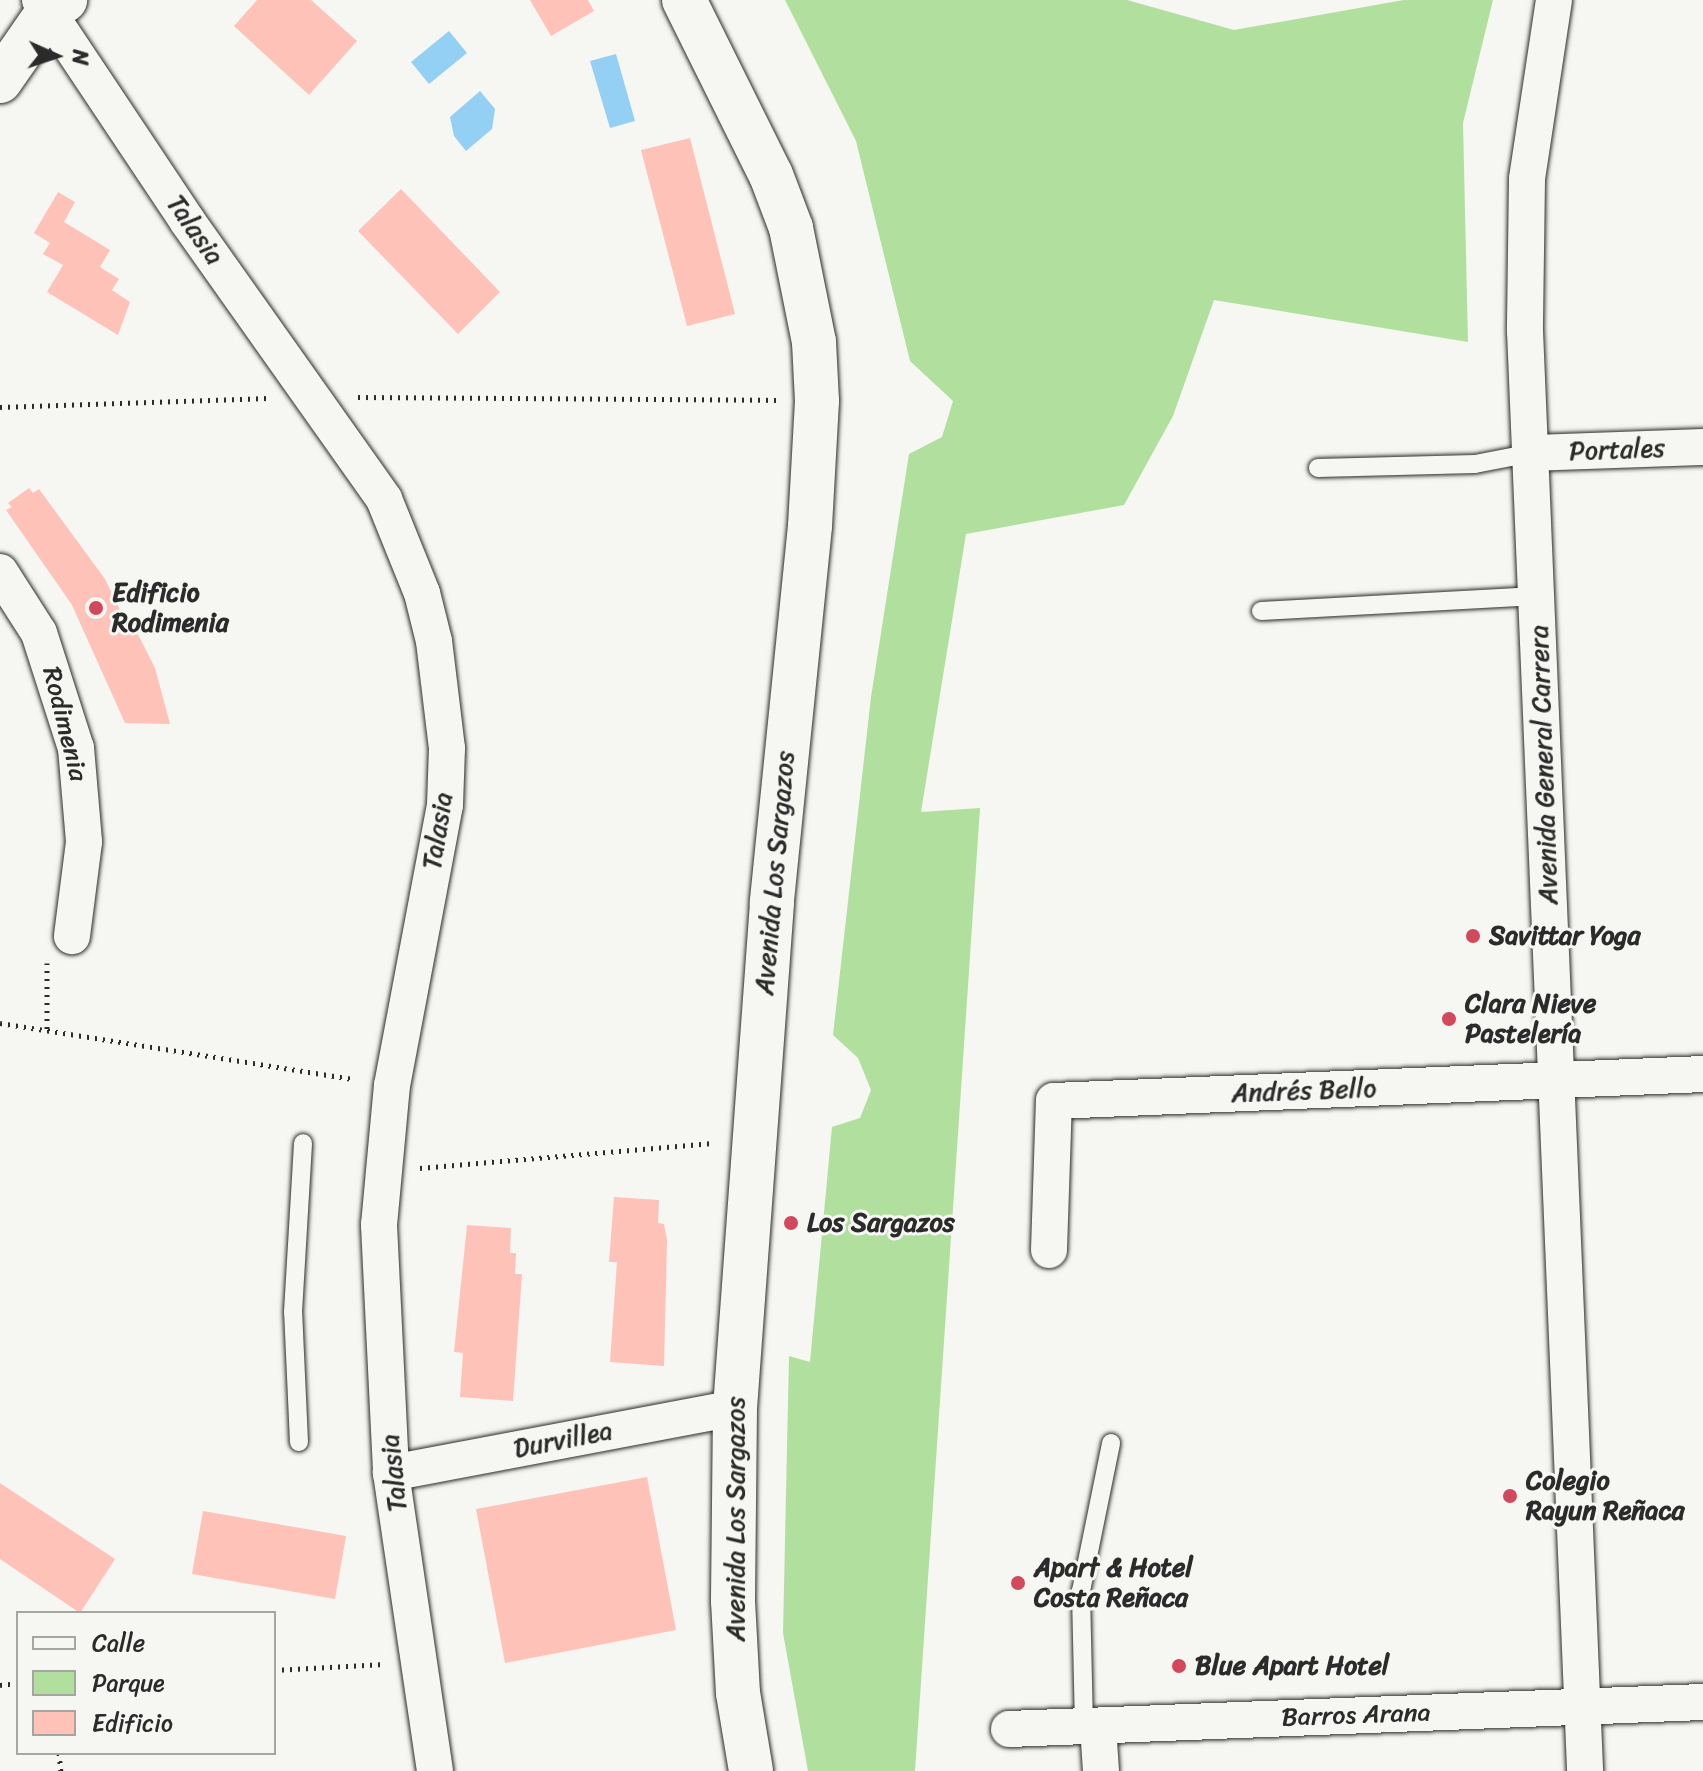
<!DOCTYPE html>
<html>
<head>
<meta charset="utf-8">
<style>
  body { margin:0 }
  #map { position:relative; width:1703px; height:1771px; overflow:hidden; background:#f6f6f2; font-family:Sriracha,sans-serif }
  div>[style] { position:absolute }
  [style*='--x'] { left:calc(var(--x)*1px); top:calc(var(--y)*1px); width:calc(var(--w)*1px); rotate:calc(var(--a)*1deg) }
  .green>* { inset:0; background:#b1df9e }
  .water>* { inset:0; background:#94cff4 }
  .building>* { inset:0; background:#fec2b9 }
  .path>* { height:5px; margin-top:-2.5px; transform-origin:0; background:repeating-linear-gradient(90deg,#2b2b2b 0 2px,transparent 0 8px) }
  .roads { filter:drop-shadow(0 0 2px #2b2b2b) drop-shadow(0 0 2px #2b2b2b) }
  .lane>* { height:18px; margin:-9px; padding:0 9px; transform-origin:9px; border-radius:9px; background:#f6f6f2 }
  .street>* { height:36px; margin:-18px; padding:0 18px; transform-origin:18px; border-radius:18px; background:#f6f6f2 }
  .secondary>* { height:44px; margin:-22px; padding:0 22px; transform-origin:22px; border-radius:22px; background:#f6f6f2 }
  .dots>* { width:22px; height:22px; translate:-50% -50%; box-sizing:border-box; border:4px solid #f6f6f2; border-radius:50% }
  span { translate:-50% -50%; white-space:nowrap; text-align:center; line-height:1.15; -webkit-text-stroke:6px #f6f6f2; paint-order:stroke }
  .street-label { font-size:26px; color:#2b2b2b }
  .poi-label { font-size:26px; color:#2b2b2b; font-weight:700 }
  .left { translate:0 -50%; text-align:left }
  .legend { position:absolute; left:16px; top:1611px; width:260px; height:144px; box-sizing:border-box; background:#f6f6f2; border:2px solid #a5a5a2; margin:0; padding:10px 14px; list-style:none; font-size:24px; color:#2b2b2b }
  .legend li { display:flex; align-items:center; gap:16px; height:40px }
  .legend b { width:40px; border:2px solid #a5a5a2 }
  .north { position:absolute; left:16px; top:16px; width:80px; height:80px; -webkit-text-stroke:6px #f6f6f2; paint-order:stroke; rotate:93deg; font-size:22px; font-weight:700; line-height:32px; text-align:center; color:#2b2b2b }
  .north::after { content:''; display:block; margin:auto; width:28px; height:36px; background:#2b2b2b; clip-path:polygon(50% 0,100% 100%,50% 72%,0 100%) }
</style>
</head>
<body>
<div id="map">
  <div class="green">
    <i style="clip-path:polygon(785px 0,1127px 0,1234px 30px,1404px 0,1493px 0,1463px 123px,1468px 342px,1214px 300px,1173px 416px,1124px 505px,966px 534px,921px 812px,980px 808px,915px 1771px,808px 1771px,783px 1633px,789px 1356px,810px 1362px,832px 1127px,860px 1118px,871px 1090px,858px 1058px,833px 1035px,871px 697px,909px 454px,942px 437px,953px 401px,910px 361px,856px 141px)"></i>
  </div>
  <div class="water">
    <i style="clip-path:polygon(449px 31px,467px 53px,429px 84px,411px 62px)"></i>
    <i style="clip-path:polygon(616px 54px,635px 121px,610px 128px,590px 61px)"></i>
    <i style="clip-path:polygon(480px 91px,495px 109px,492px 129px,466px 151px,454px 136px,450px 117px)"></i>
  </div>
  <div class="building">
    <i style="clip-path:polygon(257px 0,311px 0,357px 41px,309px 95px,234px 26px)"></i>
    <i style="clip-path:polygon(530px 0,588px 0,594px 11px,551px 36px)"></i>
    <i style="clip-path:polygon(690px 138px,735px 314px,687px 326px,641px 150px)"></i>
    <i style="clip-path:polygon(401px 189px,500px 292px,458px 334px,358px 231px)"></i>
    <i style="clip-path:polygon(58px 192px,75px 202px,64px 222px,110px 250px,100px 267px,119px 279px,112px 290px,130px 302px,118px 335px,47px 292px,63px 265px,43px 254px,50px 243px,34px 233px)"></i>
    <i style="clip-path:polygon(29px 488px,33px 493px,39px 489px,105px 579px,121px 612px,126px 611px,155px 668px,170px 724px,125px 723px,72px 605px,6px 510px,12px 507px,8px 503px)"></i>
    <i style="clip-path:polygon(614px 1197px,659px 1200px,658px 1223px,664px 1224px,667px 1240px,664px 1366px,610px 1362px,617px 1262px,609px 1262px)"></i>
    <i style="clip-path:polygon(467px 1225px,511px 1228px,510px 1253px,516px 1253px,515px 1274px,522px 1274px,513px 1401px,460px 1397px,463px 1353px,454px 1352px)"></i>
    <i style="clip-path:polygon(647px 1477px,676px 1630px,505px 1663px,476px 1509px)"></i>
    <i style="clip-path:polygon(0 1483px,115px 1559px,80px 1613px,0 1559px)"></i>
    <i style="clip-path:polygon(203px 1511px,346px 1536px,335px 1599px,192px 1574px)"></i>
  </div>
  <div class="path">
    <i style="--x:358;--y:397;--w:418;--a:0.4"></i>
    <i style="--x:0;--y:407;--w:268;--a:-1.9"></i>
    <i style="--x:47;--y:963;--w:70;--a:90"></i>
    <i style="--x:0;--y:1023;--w:359;--a:9"></i>
    <i style="--x:420;--y:1168;--w:294;--a:-4.9"></i>
    <i style="--x:274;--y:1670;--w:111;--a:-3.1"></i>
    <i style="--x:0;--y:1685;--w:18;--a:-6"></i>
    <i style="--x:59;--y:1753;--w:18;--a:84"></i>
  </div>
  <div class="roads">
    <div class="lane">
      <i style="--x:1318;--y:468;--w:157;--a:-1.5"></i>
      <i style="--x:1475;--y:464;--w:58;--a:-10.9"></i>
      <i style="--x:1261;--y:611;--w:276;--a:-3.1"></i>
      <i style="--x:299;--y:1442;--w:130;--a:-92.6"></i>
      <i style="--x:293;--y:1312;--w:169;--a:-86.6"></i>
      <i style="--x:1084;--y:1726;--w:135;--a:-91.3"></i>
      <i style="--x:1081;--y:1591;--w:151;--a:-78.5"></i>
    </div>
    <div class="street">
      <i style="--x:40;--y:0;--w:267;--a:56.3"></i>
      <i style="--x:188;--y:222;--w:339;--a:54.7"></i>
      <i style="--x:384;--y:499;--w:101;--a:68"></i>
      <i style="--x:422;--y:593;--w:49;--a:76"></i>
      <i style="--x:434;--y:641;--w:108;--a:83.1"></i>
      <i style="--x:447;--y:748;--w:57;--a:92"></i>
      <i style="--x:445;--y:805;--w:285;--a:100.7"></i>
      <i style="--x:392;--y:1085;--w:141;--a:95.3"></i>
      <i style="--x:379;--y:1225;--w:248;--a:87.2"></i>
      <i style="--x:391;--y:1473;--w:301;--a:81.6"></i>
      <i style="--x:1554;--y:0;--w:181;--a:98.6"></i>
      <i style="--x:1527;--y:179;--w:152;--a:90.8"></i>
      <i style="--x:1525;--y:331;--w:1441;--a:87.61"></i>
      <i style="--x:1532;--y:453;--w:171;--a:-2"></i>
      <i style="--x:0;--y:572;--w:72;--a:57.4"></i>
      <i style="--x:39;--y:633;--w:121;--a:72.2"></i>
      <i style="--x:76;--y:748;--w:94;--a:85.1"></i>
      <i style="--x:84;--y:842;--w:95;--a:97.3"></i>
      <i style="--x:1049;--y:1250;--w:149;--a:-88.1"></i>
      <i style="--x:1054;--y:1101;--w:650;--a:-2.38"></i>
      <i style="--x:391;--y:1473;--w:350;--a:-10.7"></i>
      <i style="--x:1098;--y:1726;--w:45;--a:86.2"></i>
      <i style="--x:1009;--y:1729;--w:695;--a:-2.23"></i>
    </div>
    <div class="secondary">
      <i style="--x:684;--y:0;--w:195;--a:63.6"></i>
      <i style="--x:771;--y:175;--w:57;--a:69.3"></i>
      <i style="--x:791;--y:228;--w:116;--a:78.6"></i>
      <i style="--x:814;--y:342;--w:59;--a:87.1"></i>
      <i style="--x:817;--y:401;--w:125;--a:93.2"></i>
      <i style="--x:810;--y:526;--w:379;--a:95.8"></i>
      <i style="--x:772;--y:903;--w:506;--a:94.19"></i>
      <i style="--x:735;--y:1408;--w:193;--a:90.6"></i>
      <i style="--x:733;--y:1601;--w:92;--a:86.9"></i>
      <i style="--x:738;--y:1693;--w:79;--a:80.5"></i>
      <i style="--x:0;--y:81;--w:84;--a:-55.2"></i>
      <i style="--x:48;--y:12;--w:21;--a:-35"></i>
    </div>
  </div>
  <div class="dots">
    <i style="left:96px;top:608px;background:#d1495b"></i>
    <i style="left:1473px;top:936px;background:#d1495b"></i>
    <i style="left:1449px;top:1019px;background:#d1495b"></i>
    <i style="left:791px;top:1223px;background:#d1495b"></i>
    <i style="left:1510px;top:1496px;background:#d1495b"></i>
    <i style="left:1018px;top:1583px;background:#d1495b"></i>
    <i style="left:1179px;top:1666px;background:#d1495b"></i>
  </div>
  <div class="street-label">
    <span style="left:195px;top:230px;rotate:55deg">Talasia</span>
    <span style="left:1617px;top:450px;rotate:-2deg">Portales</span>
    <span style="left:65px;top:724px;rotate:76deg">Rodimenia</span>
    <span style="left:1544px;top:765px;rotate:-92deg">Avenida General Carrera</span>
    <span style="left:438px;top:831px;rotate:-81deg">Talasia</span>
    <span style="left:775px;top:873px;rotate:-85deg">Avenida Los Sargazos</span>
    <span style="left:1304px;top:1091px;rotate:-2deg">Andrés Bello</span>
    <span style="left:563px;top:1440px;rotate:-11deg">Durvillea</span>
    <span style="left:394px;top:1473px;rotate:-96deg">Talasia</span>
    <span style="left:736px;top:1519px;rotate:-90deg">Avenida Los Sargazos</span>
    <span style="left:1356px;top:1715px;rotate:-2deg">Barros Arana</span>
  </div>
  <div class="poi-label">
    <span class="left" style="left:112px;top:608px">Edificio<br>Rodimenia</span>
    <span class="left" style="left:1489px;top:936px">Savittar Yoga</span>
    <span class="left" style="left:1465px;top:1019px">Clara Nieve<br>Pastelería</span>
    <span class="left" style="left:807px;top:1223px">Los Sargazos</span>
    <span class="left" style="left:1526px;top:1496px">Colegio<br>Rayun Reñaca</span>
    <span class="left" style="left:1034px;top:1583px">Apart &amp; Hotel<br>Costa Reñaca</span>
    <span class="left" style="left:1195px;top:1666px">Blue Apart Hotel</span>
  </div>
  <ul class="legend">
  <li><b style="height:10px;background:#f6f6f2"></b>Calle</li>
  <li><b style="height:22px;background:#b1df9e"></b>Parque</li>
  <li><b style="height:22px;background:#fec2b9"></b>Edificio</li>
  </ul>
  <div class="north">N</div>
</div>
</body>
</html>
